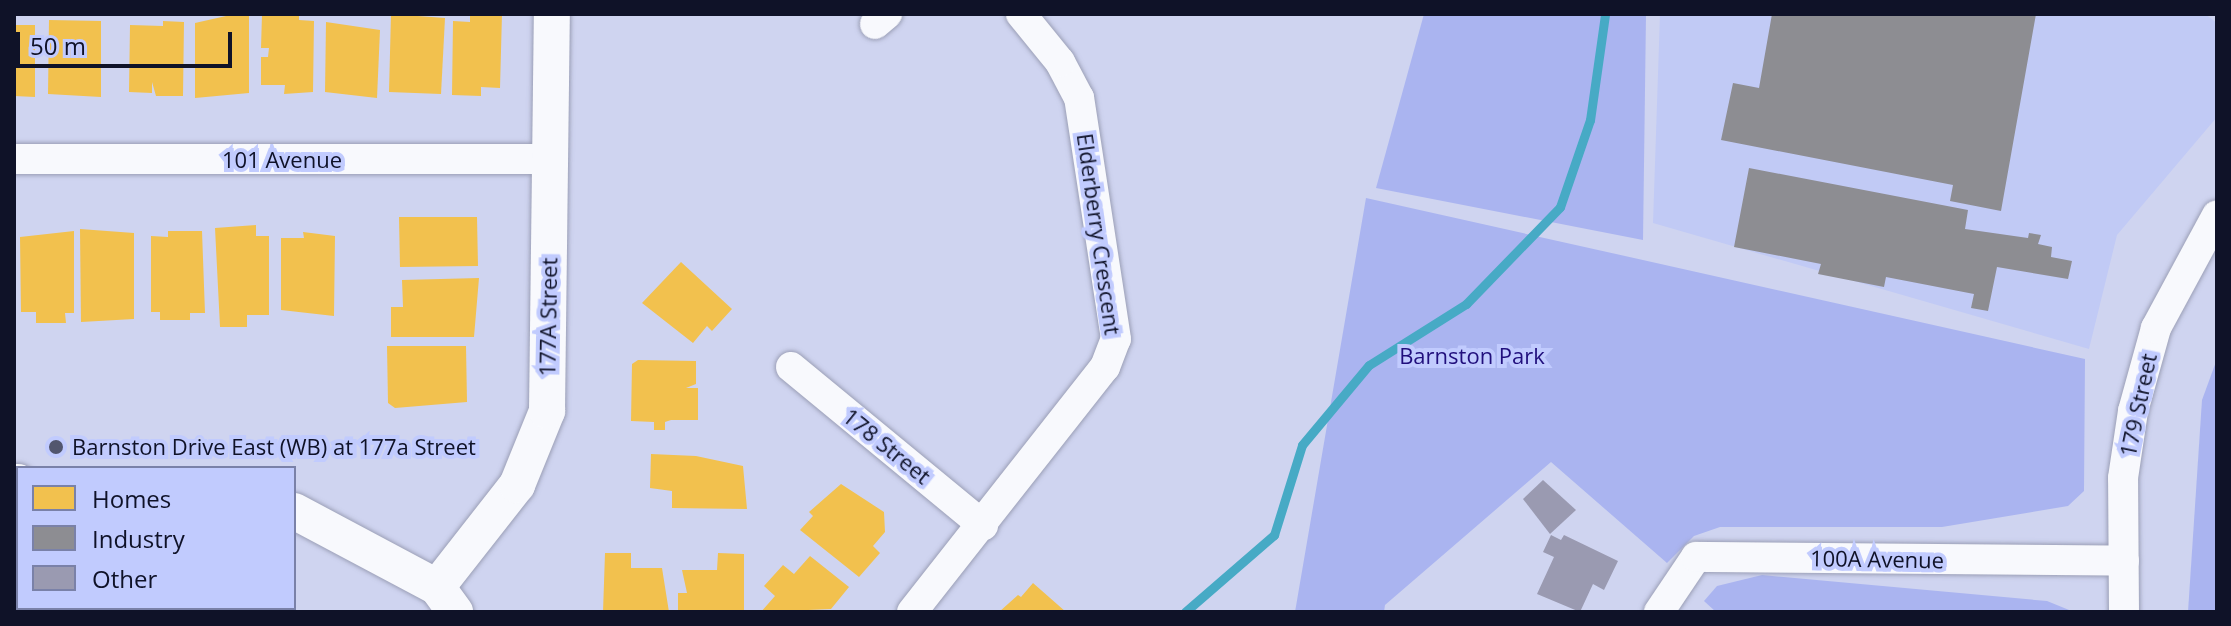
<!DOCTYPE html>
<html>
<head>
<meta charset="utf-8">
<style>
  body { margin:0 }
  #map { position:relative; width:2231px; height:626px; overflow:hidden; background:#cfd4f0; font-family:"Open Sans",sans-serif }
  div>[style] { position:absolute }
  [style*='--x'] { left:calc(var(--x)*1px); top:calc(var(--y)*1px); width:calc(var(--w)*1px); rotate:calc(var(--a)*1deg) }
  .built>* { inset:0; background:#c1caf5 }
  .green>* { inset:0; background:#aab4f0 }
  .homes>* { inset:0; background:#f2c14e }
  .industry>* { inset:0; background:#8d8d92 }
  .stream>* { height:9px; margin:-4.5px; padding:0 4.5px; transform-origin:4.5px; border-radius:4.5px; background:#47aac5 }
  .building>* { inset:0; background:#9a9ab1 }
  .roads { filter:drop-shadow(0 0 2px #9b9fb6) drop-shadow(0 0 2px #9b9fb6) }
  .minor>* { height:30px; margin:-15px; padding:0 15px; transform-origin:15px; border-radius:15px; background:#f8f9fd }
  .tertiary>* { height:36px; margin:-18px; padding:0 18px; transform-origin:18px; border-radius:18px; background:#f8f9fd }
  .dots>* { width:22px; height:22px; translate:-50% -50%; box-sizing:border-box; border:4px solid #c1cbfe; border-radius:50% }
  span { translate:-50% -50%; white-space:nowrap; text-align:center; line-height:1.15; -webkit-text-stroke:8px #c1cbfe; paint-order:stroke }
  .street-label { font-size:22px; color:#0f1228 }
  .park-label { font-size:22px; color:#210f7d }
  .poi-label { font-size:22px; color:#0f1228 }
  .left { translate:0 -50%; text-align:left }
  .frame { position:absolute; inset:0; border:16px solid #0f1228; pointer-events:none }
  .legend { position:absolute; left:16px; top:466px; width:280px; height:144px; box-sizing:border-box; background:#c1cbfe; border:2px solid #7a81a8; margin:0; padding:10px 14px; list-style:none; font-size:24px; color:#0f1228 }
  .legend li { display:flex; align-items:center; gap:16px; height:40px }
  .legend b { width:40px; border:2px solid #7a81a8 }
  .scale { position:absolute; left:16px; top:32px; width:216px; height:36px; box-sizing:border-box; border:4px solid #0f1228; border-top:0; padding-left:10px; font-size:24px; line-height:28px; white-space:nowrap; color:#0f1228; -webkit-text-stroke:6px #c1cbfe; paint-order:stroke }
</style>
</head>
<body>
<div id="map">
  <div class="built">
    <i style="clip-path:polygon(1660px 14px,2205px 14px,2217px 23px,2217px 117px,2117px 235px,2089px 349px,1653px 223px)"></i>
  </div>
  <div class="green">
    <i style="clip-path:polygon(1424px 14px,1646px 14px,1643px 240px,1376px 188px)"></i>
    <i style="clip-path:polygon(1366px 198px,2085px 359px,2084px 491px,2068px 506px,1942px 527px,1720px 527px,1694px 536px,1667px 563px,1551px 462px,1385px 605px,1384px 612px,1295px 612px)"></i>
    <i style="clip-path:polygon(2217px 359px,2217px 612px,2188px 612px,2202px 400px)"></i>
    <i style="clip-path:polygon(1762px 575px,2047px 601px,2074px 612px,1716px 612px,1704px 601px,1717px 586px)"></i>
  </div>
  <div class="homes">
    <i style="clip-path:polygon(235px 14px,249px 14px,249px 93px,195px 98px,195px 23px)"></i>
    <i style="clip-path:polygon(262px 14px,299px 14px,299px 20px,314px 21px,313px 92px,284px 94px,285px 85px,261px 85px,261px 57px,268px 57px,269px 48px,261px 48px)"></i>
    <i style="clip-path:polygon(391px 14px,445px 18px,441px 94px,389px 92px)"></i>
    <i style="clip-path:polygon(470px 14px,502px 14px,500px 88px,481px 87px,481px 96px,452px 95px,453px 21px,470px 22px)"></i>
    <i style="clip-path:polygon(49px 20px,101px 21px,101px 97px,48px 94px)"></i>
    <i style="clip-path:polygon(163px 21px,184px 22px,183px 96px,156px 96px,152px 82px,152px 93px,129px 92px,130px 25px,163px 26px)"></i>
    <i style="clip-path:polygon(326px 22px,380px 30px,377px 98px,325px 92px)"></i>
    <i style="clip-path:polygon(14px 25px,35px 25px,35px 97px,14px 96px)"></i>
    <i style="clip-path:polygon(399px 217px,477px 217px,478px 266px,400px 267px)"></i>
    <i style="clip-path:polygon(256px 225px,256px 236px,269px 236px,269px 315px,247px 315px,247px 327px,220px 327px,215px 228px)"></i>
    <i style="clip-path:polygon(80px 229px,134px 233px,134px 319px,81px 322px)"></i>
    <i style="clip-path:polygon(74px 231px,74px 313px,65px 313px,66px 323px,36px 323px,36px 312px,21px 312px,20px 237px)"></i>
    <i style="clip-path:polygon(168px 231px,202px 231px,205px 313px,190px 313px,190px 320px,160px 320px,160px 312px,151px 312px,151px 236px,168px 237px)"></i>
    <i style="clip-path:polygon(303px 232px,335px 236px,334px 316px,281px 310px,281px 238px,304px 238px)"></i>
    <i style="clip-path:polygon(681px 262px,732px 309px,712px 331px,707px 326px,693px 343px,642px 303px)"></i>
    <i style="clip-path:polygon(479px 278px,474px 337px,391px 337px,391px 307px,403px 307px,402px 280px)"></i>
    <i style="clip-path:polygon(387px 346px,466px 346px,467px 402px,395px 408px,388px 403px)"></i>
    <i style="clip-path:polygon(638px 360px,696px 361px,696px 384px,686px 388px,698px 388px,698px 420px,671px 420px,665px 422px,665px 430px,654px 430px,654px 422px,631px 421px,632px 364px)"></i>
    <i style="clip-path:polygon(651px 454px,696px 456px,743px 466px,747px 509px,672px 508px,672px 491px,650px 488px)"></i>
    <i style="clip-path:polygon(841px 484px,884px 512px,885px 532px,873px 546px,880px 553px,859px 577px,800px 530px,813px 516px,809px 512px)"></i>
    <i style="clip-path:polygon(605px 553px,631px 553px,631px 568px,662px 568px,669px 612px,603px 612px)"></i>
    <i style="clip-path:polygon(718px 553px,744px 554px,744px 612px,678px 612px,678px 593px,687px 593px,682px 570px,717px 570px)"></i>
    <i style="clip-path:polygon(810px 556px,849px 587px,831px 609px,761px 612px,775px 596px,764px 586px,783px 565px,794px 574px)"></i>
    <i style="clip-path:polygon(14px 562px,18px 608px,82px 608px,82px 612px,14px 612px)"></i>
    <i style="clip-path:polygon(1033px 583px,1066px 612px,999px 612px,1018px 595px,1021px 597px)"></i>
    <i style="clip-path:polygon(155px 608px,257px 608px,268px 611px,154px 612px)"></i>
  </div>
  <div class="industry">
    <i style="clip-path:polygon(1772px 14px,2036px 14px,2001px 211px,1950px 201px,1953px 185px,1721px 140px,1733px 83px,1759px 88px)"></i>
    <i style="clip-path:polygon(1749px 168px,1968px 210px,1965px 229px,2028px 238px,2029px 233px,2041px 235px,2038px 244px,2052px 247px,2051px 257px,2072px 261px,2068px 279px,1997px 267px,1988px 311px,1971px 308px,1974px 294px,1886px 277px,1884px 287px,1818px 274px,1821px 264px,1734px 247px)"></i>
  </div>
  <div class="stream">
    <i style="--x:1185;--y:612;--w:118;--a:-40.9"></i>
    <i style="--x:1274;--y:535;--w:94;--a:-72.7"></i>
    <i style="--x:1302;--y:445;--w:104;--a:-50.1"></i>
    <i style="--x:1369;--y:365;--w:115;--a:-32.2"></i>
    <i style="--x:1466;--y:304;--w:135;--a:-45.9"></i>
    <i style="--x:1560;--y:207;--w:92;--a:-71"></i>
    <i style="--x:1590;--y:120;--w:107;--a:-81.9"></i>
  </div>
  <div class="building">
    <i style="clip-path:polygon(1543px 480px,1576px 510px,1550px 534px,1523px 499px)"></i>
    <i style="clip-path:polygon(1551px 535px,1561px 540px,1564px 535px,1618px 561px,1604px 590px,1593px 584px,1580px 612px,1537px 594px,1554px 557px,1543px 552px)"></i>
  </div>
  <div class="roads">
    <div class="minor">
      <i style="--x:875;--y:24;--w:16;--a:-40"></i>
      <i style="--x:14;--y:159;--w:536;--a:0"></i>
      <i style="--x:791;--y:367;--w:249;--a:39.5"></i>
      <i style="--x:912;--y:612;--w:312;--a:-51.8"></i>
      <i style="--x:1105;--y:367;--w:30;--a:-69"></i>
      <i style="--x:1116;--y:339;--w:244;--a:-98.7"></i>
      <i style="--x:1079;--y:98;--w:41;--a:-117.8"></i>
      <i style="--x:1060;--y:62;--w:62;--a:-129.1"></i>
      <i style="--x:1659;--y:612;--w:66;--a:-56.1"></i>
      <i style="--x:1696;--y:557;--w:428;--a:0.5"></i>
      <i style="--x:2124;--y:612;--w:134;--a:-90.4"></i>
      <i style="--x:2123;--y:478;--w:68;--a:-81.5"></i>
      <i style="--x:2133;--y:411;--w:86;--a:-74.5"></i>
      <i style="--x:2156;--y:328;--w:128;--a:-61.6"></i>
    </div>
    <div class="tertiary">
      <i style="--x:14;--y:482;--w:4;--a:0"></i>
      <i style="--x:294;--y:511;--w:162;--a:28"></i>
      <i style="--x:437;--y:587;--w:31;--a:54"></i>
      <i style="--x:437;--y:587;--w:130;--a:-51.9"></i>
      <i style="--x:517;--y:485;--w:80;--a:-67.9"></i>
      <i style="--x:547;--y:411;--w:397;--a:-89.3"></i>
    </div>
  </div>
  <div class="dots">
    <i style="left:56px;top:447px;background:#52566e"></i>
  </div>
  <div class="street-label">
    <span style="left:282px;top:160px">101 Avenue</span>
    <span style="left:1099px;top:234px;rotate:82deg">Elderberry Crescent</span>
    <span style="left:548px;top:317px;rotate:-89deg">177A Street</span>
    <span style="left:2138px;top:405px;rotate:-78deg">179 Street</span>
    <span style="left:887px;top:446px;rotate:39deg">178 Street</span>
    <span style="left:1877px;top:559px;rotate:1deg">100A Avenue</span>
  </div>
  <div class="park-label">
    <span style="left:1472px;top:356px">Barnston Park</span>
  </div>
  <div class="poi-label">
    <span class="left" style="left:72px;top:447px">Barnston Drive East (WB) at 177a Street</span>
  </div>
  <div class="frame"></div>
  <ul class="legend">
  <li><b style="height:22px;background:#f2c14e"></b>Homes</li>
  <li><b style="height:22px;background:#8d8d92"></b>Industry</li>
  <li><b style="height:22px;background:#9a9ab1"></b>Other</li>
  </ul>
  <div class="scale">50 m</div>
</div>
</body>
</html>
